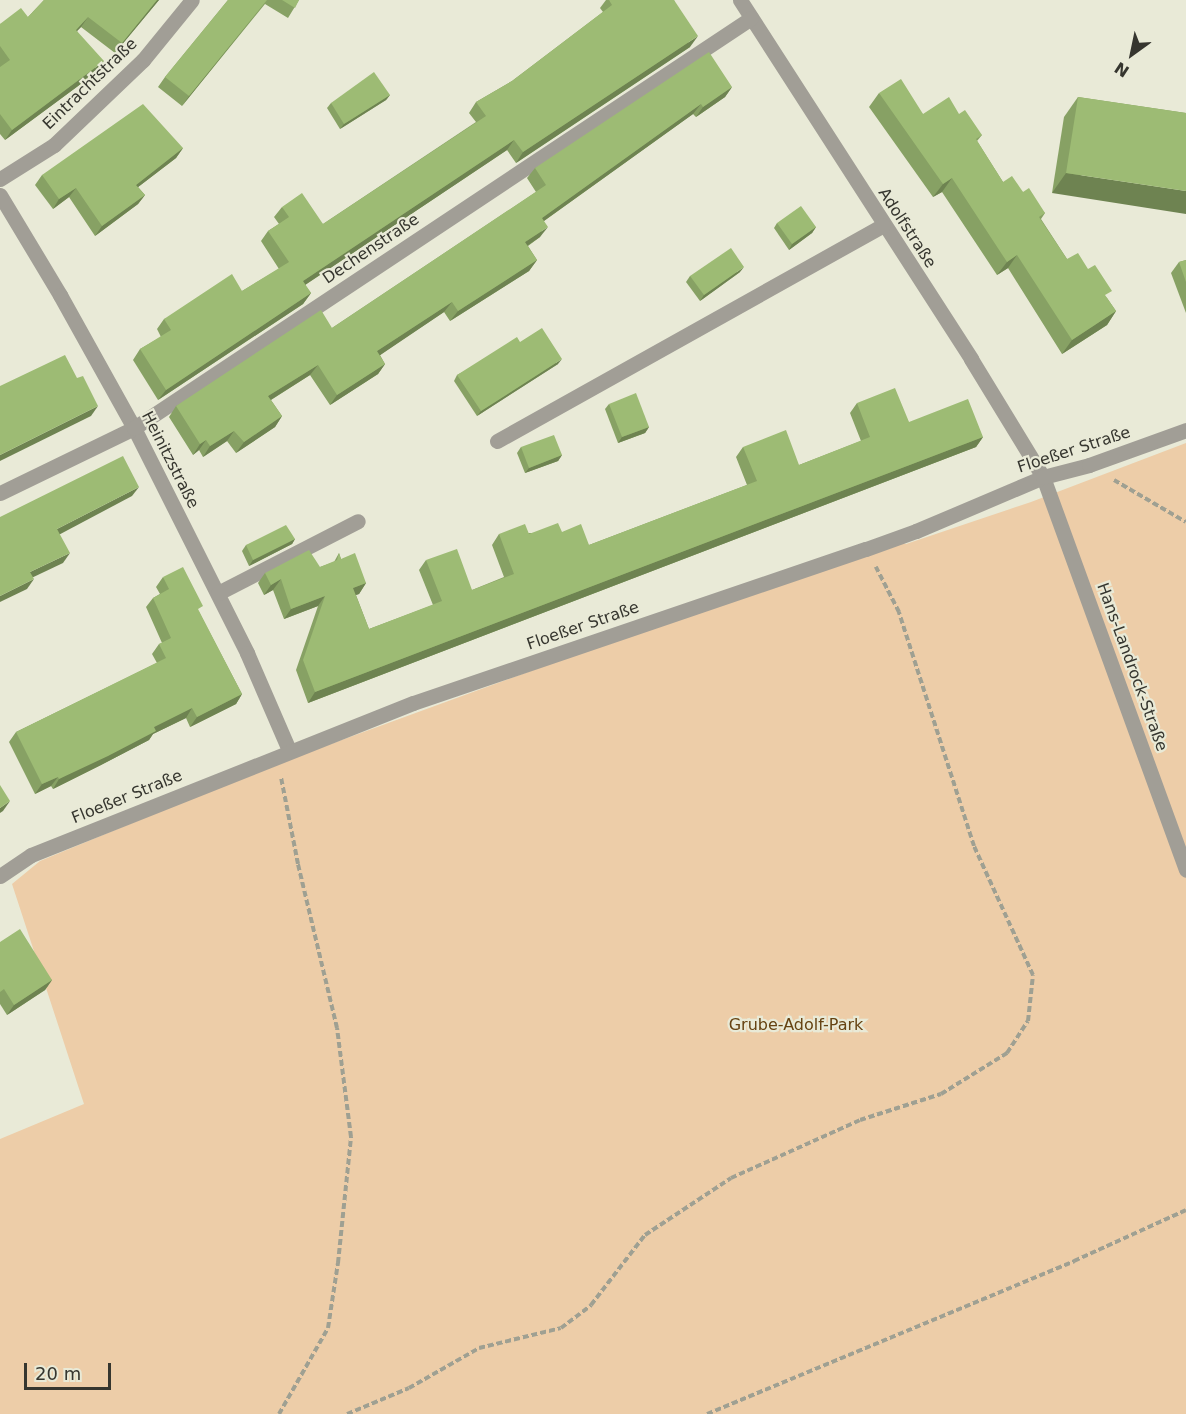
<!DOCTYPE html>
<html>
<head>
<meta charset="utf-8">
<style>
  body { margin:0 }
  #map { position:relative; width:1186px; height:1414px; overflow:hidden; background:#e9ead7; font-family:"DejaVu Sans",sans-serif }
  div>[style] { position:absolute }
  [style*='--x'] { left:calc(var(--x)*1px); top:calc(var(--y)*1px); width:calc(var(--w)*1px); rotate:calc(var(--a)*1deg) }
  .green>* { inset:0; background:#edcda8 }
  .path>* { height:4px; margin-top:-2px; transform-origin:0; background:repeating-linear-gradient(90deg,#9fa092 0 6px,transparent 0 9px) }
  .minor>* { height:15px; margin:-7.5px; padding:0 7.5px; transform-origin:7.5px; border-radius:7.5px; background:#a19e96 }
  .wall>* { inset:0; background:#87a164 }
  .shaded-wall>* { inset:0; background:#6e8351 }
  .building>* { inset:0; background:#9dbb74 }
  span { translate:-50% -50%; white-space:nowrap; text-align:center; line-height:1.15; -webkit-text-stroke:4.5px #e9ead7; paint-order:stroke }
  .street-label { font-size:16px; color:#36362f }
  .park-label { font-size:16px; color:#664312 }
  .north { position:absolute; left:1102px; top:24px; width:60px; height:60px; -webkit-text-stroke:4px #e9ead7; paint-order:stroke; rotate:213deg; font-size:16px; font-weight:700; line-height:24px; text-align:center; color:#36362f }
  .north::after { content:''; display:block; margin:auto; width:21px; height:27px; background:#36362f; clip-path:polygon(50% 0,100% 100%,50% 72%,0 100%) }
  .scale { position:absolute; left:24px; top:1363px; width:87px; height:27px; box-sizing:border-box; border:3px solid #36362f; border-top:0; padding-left:8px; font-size:18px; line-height:21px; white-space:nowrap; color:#36362f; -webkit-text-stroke:4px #e9ead7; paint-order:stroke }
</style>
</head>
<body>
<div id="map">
  <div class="green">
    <i style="clip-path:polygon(1186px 443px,1186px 1414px,0 1414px,0 1139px,84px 1104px,12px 884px,40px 861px,265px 768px,892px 539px,906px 544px,1031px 502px)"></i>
  </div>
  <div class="path">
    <i style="--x:1114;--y:480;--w:83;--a:30.3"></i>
    <i style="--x:279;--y:1414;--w:99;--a:-60.3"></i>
    <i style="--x:328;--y:1328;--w:66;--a:-81.3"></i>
    <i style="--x:338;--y:1263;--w:127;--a:-84.1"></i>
    <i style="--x:351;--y:1137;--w:110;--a:-97.3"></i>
    <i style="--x:337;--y:1028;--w:169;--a:-103.4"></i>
    <i style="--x:298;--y:864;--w:89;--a:-101.1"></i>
    <i style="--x:347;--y:1414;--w:67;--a:-22.8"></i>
    <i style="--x:409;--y:1388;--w:81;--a:-29.7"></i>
    <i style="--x:479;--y:1348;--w:84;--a:-13.7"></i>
    <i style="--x:561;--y:1328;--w:38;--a:-37"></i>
    <i style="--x:591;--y:1305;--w:88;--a:-52.4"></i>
    <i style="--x:645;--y:1235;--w:103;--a:-33.5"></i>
    <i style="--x:731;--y:1178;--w:141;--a:-24.2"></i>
    <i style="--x:860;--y:1120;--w:85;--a:-17.8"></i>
    <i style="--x:941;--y:1094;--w:78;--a:-31.8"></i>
    <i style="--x:1007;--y:1053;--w:38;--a:-57"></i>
    <i style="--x:1028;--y:1021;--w:46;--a:-83.8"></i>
    <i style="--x:1033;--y:975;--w:142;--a:-114.6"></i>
    <i style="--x:974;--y:846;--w:246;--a:-107.8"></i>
    <i style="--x:899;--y:612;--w:51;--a:-117.1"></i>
    <i style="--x:707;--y:1414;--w:398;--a:-22.6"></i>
    <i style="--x:1074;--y:1261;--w:123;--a:-24.5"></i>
  </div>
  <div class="minor">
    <i style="--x:740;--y:0;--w:427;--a:57.2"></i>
    <i style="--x:971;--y:359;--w:138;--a:58.6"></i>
    <i style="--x:1043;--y:477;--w:418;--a:70"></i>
    <i style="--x:0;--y:179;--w:64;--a:-32.2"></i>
    <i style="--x:54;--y:145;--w:123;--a:-43.7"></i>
    <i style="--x:143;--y:60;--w:77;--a:-50.8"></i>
    <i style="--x:0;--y:195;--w:117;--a:59"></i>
    <i style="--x:60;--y:295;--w:152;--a:60.9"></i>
    <i style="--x:134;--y:428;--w:252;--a:63.3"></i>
    <i style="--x:247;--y:653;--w:106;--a:66.6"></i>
    <i style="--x:497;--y:441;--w:442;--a:-29.2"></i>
    <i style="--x:0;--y:493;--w:149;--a:-25.9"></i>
    <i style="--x:134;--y:428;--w:741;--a:-33.6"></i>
    <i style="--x:218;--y:593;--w:157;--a:-27.2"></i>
    <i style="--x:0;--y:876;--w:37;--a:-34"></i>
    <i style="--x:31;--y:855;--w:411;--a:-21.7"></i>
    <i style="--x:413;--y:703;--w:478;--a:-18.8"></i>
    <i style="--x:866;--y:549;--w:53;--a:-19.8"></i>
    <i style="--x:916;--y:531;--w:138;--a:-23"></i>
    <i style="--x:1043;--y:477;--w:48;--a:-14.6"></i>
    <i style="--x:1089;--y:465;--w:103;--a:-19.8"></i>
  </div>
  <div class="wall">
    <i style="clip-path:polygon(44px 0,159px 0,115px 53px,81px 27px,77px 31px,97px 72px,5px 140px,0 134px,0 24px,28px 17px)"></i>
    <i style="clip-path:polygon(228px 0,299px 0,288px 18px,265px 4px,182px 106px,158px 87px,165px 77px)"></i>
    <i style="clip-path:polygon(606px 0,674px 0,690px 47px,516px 163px,507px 150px,305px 285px,311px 293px,303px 304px,158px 400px,133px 360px,140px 349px,161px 337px,157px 329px,164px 319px,242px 291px,279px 269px,261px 241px,268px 231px,279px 224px,274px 217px,282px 207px,323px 224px,476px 122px,469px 113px,476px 102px,512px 81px,603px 12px,600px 8px)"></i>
    <i style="clip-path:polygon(732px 87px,725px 97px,696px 117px,693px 114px,544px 221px,540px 237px,528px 246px,537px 260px,529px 271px,450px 321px,444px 312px,390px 348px,380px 355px,385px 364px,378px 374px,330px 405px,310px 375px,271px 400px,282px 416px,275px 427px,236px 453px,227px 441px,203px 457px,199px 450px,193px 455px,169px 417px,176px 406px,332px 328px,536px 192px,527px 178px,535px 168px)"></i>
    <i style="clip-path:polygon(879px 93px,923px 114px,982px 135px,977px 141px,1003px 182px,1023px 192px,1045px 213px,1041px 219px,1067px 259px,1107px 298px,1116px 311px,1107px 325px,1062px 354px,1008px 268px,997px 275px,942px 192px,933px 197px,869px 107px)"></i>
    <i style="clip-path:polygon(390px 95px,386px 100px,340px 129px,327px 108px,331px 103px)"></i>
    <i style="clip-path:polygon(1078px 97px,1186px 113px,1052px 193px,1064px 117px)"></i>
    <i style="clip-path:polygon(183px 148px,176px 158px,138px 187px,145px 195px,138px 204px,95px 236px,69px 197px,53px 209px,35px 185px,42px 175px)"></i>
    <i style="clip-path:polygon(777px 223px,816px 227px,812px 233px,789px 250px,774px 228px)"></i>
    <i style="clip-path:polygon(1186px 260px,1186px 313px,1171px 273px,1179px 262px)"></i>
    <i style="clip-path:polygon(740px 272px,700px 301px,686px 282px,690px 276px)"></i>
    <i style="clip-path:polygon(520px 342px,558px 364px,477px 416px,454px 381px,457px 375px)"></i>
    <i style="clip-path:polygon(857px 403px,909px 422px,983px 437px,976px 447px,308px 703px,296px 670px,318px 606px,284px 619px,273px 590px,264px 595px,258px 583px,265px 573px,320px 567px,334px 562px,339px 553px,341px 559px,366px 583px,359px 594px,356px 595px,369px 629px,433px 605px,419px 570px,426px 560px,472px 590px,504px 577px,492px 545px,499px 534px,562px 532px,589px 545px,747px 485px,736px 457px,743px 447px,799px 465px,861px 441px,850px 413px)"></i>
    <i style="clip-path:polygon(609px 404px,649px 427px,645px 433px,618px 443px,605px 409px)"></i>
    <i style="clip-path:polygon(521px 447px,562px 455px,558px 461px,525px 473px,517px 453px)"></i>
    <i style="clip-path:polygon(295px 539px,292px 544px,249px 566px,242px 551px,246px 545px)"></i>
    <i style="clip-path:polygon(163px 577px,199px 612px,242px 694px,236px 704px,190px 727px,186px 718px,153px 734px,149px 740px,101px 765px,53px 789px,51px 786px,35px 794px,9px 742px,16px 732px,157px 663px,152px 654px,159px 644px,162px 643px,146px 607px,153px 598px,160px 594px,156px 587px)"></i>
    <i style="clip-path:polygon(0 942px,52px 980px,45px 990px,7px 1015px,0 1004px)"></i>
  </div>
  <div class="shaded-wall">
    <i style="clip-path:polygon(157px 0,159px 0,115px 53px,122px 43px)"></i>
    <i style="clip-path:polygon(267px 0,182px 106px,189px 96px)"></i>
    <i style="clip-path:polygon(88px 17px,81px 27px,68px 40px,76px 30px)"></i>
    <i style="clip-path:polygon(698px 36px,690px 47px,516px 163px,523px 152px)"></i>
    <i style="clip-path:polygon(104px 61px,97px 72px,5px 140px,12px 130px)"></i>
    <i style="clip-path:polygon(732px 87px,725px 97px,696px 117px,703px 107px)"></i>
    <i style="clip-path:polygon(390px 95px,386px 100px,340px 129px,344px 124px)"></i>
    <i style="clip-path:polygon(701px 104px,693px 114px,534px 228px,542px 218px)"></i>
    <i style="clip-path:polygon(514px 140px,507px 150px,296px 291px,303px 281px)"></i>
    <i style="clip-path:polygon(183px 148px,176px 158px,129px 194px,136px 185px)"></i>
    <i style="clip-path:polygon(1066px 173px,1186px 191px,1186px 214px,1052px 193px)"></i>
    <i style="clip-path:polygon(952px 178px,942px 192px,933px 197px,943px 184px)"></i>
    <i style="clip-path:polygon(76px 188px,69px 197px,53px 209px,59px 199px)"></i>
    <i style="clip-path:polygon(145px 195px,138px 204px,95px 236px,102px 226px)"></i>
    <i style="clip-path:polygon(548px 227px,540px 237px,518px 252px,525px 242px)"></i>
    <i style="clip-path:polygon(816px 227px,812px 233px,789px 250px,792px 244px)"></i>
    <i style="clip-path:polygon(1017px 255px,1008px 268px,997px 275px,1007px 262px)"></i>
    <i style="clip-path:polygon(537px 260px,529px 271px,450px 321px,458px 311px)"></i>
    <i style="clip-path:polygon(744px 267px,740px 272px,700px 301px,704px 295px)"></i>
    <i style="clip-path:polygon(311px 293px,303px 304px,158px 400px,166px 390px)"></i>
    <i style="clip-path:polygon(452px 302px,444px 312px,370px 362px,377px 351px)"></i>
    <i style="clip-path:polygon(1116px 311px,1107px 325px,1062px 354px,1072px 340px)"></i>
    <i style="clip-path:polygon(562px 359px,558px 364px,477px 416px,481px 411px)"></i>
    <i style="clip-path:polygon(385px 364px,378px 374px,330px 405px,337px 395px)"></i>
    <i style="clip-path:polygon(318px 365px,310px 375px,261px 406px,268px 396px)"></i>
    <i style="clip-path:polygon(98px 406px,91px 416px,0 461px,0 455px)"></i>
    <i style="clip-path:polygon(282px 416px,275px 427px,236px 453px,244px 442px)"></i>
    <i style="clip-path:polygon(649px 427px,645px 433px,618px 443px,622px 437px)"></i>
    <i style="clip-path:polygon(234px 431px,227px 441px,203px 457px,210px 446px)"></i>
    <i style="clip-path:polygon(983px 437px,976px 447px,308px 703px,315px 692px)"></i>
    <i style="clip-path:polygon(206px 440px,199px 450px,193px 455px,200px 444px)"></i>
    <i style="clip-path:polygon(562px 455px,558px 461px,525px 473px,529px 468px)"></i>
    <i style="clip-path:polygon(139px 487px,132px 496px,51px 539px,57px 529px)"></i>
    <i style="clip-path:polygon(295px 539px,292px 544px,249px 566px,253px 560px)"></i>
    <i style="clip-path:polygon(70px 553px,63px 563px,23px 582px,30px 572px)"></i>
    <i style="clip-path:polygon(34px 579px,27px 589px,0 602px,0 596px)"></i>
    <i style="clip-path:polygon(281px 579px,273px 590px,264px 595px,271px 585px)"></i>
    <i style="clip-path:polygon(366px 583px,359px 594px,346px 598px,353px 588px)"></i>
    <i style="clip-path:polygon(325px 596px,318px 606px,284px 619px,291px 609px)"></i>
    <i style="clip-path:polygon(242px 694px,236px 704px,190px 727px,197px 717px)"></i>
    <i style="clip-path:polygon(192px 708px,186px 718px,153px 734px,149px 740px,101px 765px,53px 789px,59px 779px,154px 727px)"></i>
    <i style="clip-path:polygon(58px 777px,51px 786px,35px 794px,42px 784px)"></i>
    <i style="clip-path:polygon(10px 801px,3px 811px,0 813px,0 808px)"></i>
    <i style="clip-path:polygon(52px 980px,45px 990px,7px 1015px,14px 1005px)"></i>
  </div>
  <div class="building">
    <i style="clip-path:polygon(44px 0,157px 0,122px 43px,88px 17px,76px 30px,104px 61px,12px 130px,0 114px,0 67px,10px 60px,0 46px,0 24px,21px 8px,28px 17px)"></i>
    <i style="clip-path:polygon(228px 0,267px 0,189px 96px,165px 77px)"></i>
    <i style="clip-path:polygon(282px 0,299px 0,295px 8px)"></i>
    <i style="clip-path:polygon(609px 0,674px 0,698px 36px,523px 152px,514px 140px,303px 281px,311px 293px,166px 390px,140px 349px,171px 330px,164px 319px,232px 274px,242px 291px,289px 262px,268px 231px,289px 217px,282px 207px,302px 193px,323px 224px,486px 116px,476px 102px,512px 81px,612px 5px)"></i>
    <i style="clip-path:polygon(709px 52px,732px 87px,703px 107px,701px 104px,542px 218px,548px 227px,525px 242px,537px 260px,458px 311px,452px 302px,397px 338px,377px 351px,385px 364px,337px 395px,318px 365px,268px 396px,282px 416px,244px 442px,234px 431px,210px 446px,206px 440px,200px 444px,176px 406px,321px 310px,332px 328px,546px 185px,535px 168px)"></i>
    <i style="clip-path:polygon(374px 72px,390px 95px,344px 124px,331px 103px)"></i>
    <i style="clip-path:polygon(901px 79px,923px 114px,949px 97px,959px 114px,965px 110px,982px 135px,976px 139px,1003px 182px,1012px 176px,1023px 192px,1029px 188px,1045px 213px,1039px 217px,1067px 259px,1078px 253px,1088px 269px,1095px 265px,1112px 291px,1105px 295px,1116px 311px,1072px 340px,1017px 255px,1007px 262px,952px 178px,943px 184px,879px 93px)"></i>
    <i style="clip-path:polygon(1078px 97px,1186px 113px,1186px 191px,1066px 173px)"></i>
    <i style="clip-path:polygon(143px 104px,183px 148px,136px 185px,145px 195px,102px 226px,76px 188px,59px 199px,42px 175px)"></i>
    <i style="clip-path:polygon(801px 206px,816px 227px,792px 244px,777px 223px)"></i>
    <i style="clip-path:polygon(731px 248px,744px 267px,704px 295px,690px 276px)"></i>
    <i style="clip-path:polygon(1186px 260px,1186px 282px,1179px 262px)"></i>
    <i style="clip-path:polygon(542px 328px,562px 359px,481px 411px,457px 375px,517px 337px,520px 342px)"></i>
    <i style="clip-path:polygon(65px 355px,77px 378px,83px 376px,98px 406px,0 455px,0 386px)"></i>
    <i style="clip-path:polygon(895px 388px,909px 422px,968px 399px,983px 437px,315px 692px,303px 660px,325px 596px,291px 609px,281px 579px,271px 585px,265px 573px,309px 550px,320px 567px,337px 560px,339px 553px,341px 559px,355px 553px,366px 583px,353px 588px,369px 629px,442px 601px,426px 560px,457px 549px,472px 590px,514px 574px,499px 534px,525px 524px,529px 534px,558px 523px,562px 532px,581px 524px,589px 545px,757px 481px,743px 447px,786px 430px,799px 465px,870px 437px,857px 403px)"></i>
    <i style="clip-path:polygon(636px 393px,649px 427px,622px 437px,609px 404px)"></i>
    <i style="clip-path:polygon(554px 435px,562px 455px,529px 468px,521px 447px)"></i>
    <i style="clip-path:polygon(123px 456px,139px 487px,57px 529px,70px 553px,30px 572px,34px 579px,0 596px,0 517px)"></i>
    <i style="clip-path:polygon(286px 525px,295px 539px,253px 560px,246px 545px)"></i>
    <i style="clip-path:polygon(183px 567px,203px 606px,198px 609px,242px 694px,197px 717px,192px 708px,154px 727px,156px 731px,108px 756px,59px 779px,58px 777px,42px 784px,16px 732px,166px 658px,159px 644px,171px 638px,153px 598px,169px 589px,163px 577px)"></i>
    <i style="clip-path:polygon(0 785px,10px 801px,0 808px)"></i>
    <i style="clip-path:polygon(20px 929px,52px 980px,14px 1005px,4px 989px,0 992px,0 942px)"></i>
  </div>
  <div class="street-label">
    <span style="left:90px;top:84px;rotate:-44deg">Eintrachtstraße</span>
    <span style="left:907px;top:228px;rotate:57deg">Adolfstraße</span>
    <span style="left:371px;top:249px;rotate:-34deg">Dechenstraße</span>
    <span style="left:1074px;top:450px;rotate:-18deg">Floeßer Straße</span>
    <span style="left:170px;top:460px;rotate:63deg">Heinitzstraße</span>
    <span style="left:583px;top:626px;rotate:-19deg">Floeßer Straße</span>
    <span style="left:1132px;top:667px;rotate:70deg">Hans-Landrock-Straße</span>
    <span style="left:127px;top:797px;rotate:-22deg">Floeßer Straße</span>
  </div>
  <div class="park-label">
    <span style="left:796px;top:1025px">Grube-Adolf-Park</span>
  </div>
  <div class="north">N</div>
  <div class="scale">20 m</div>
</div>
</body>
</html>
